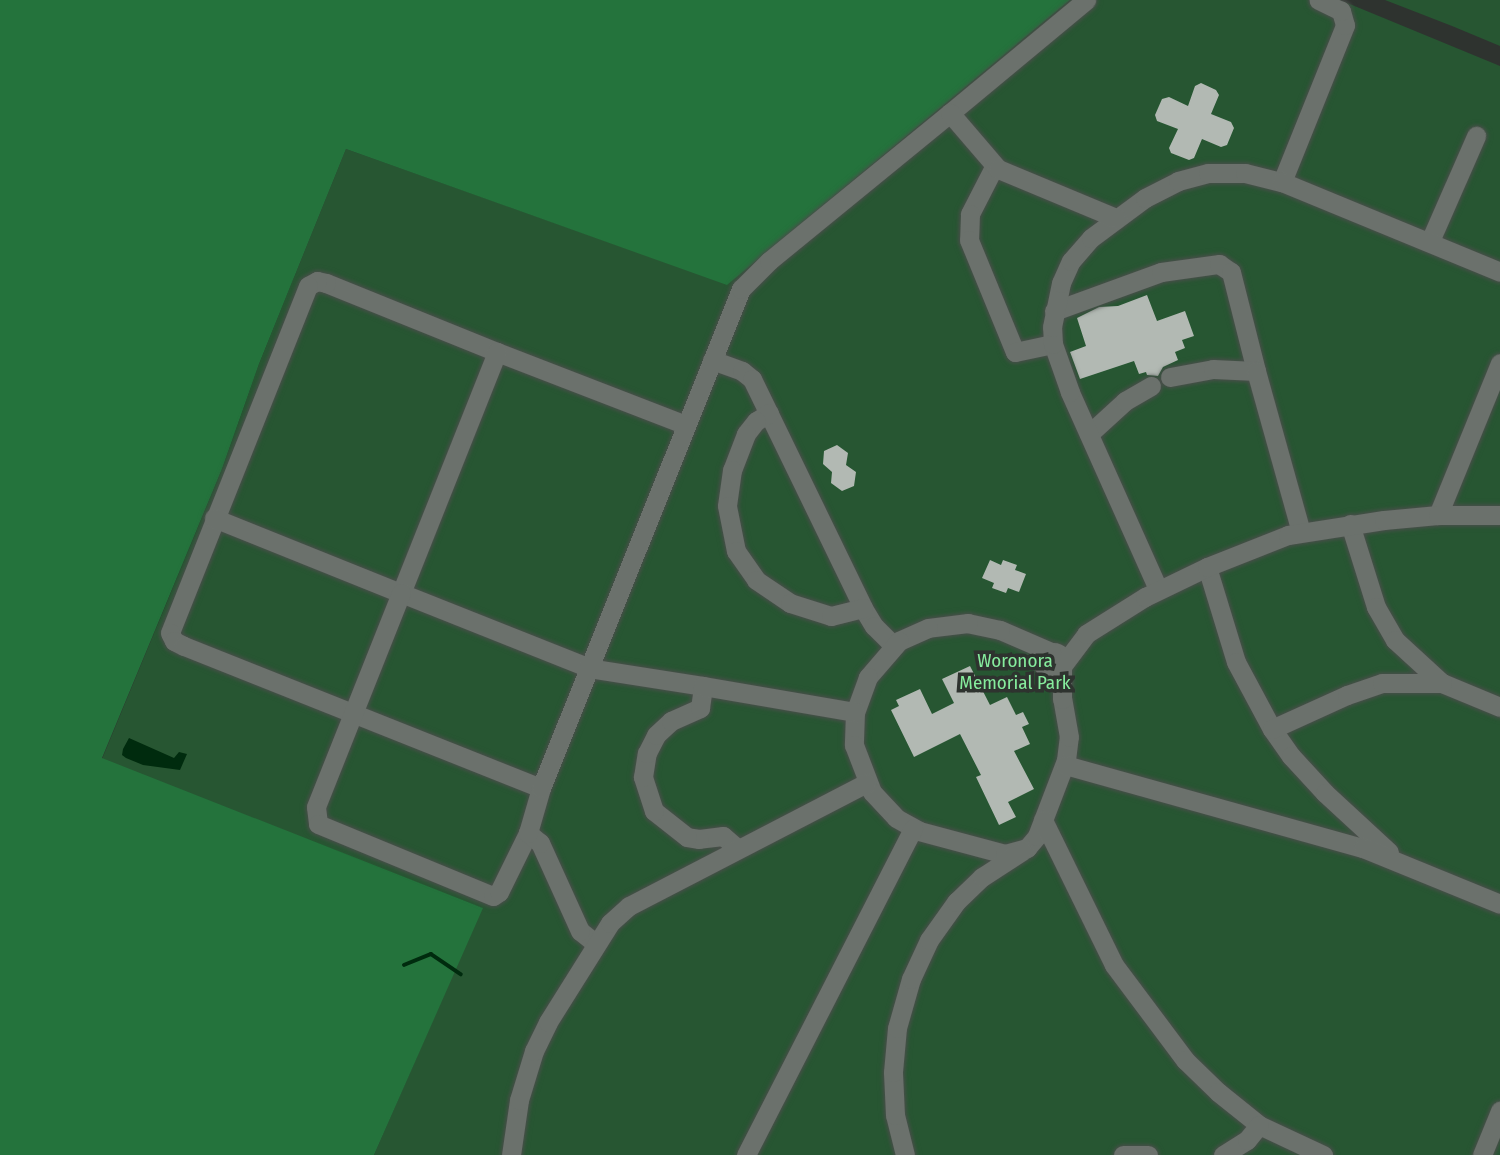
<!DOCTYPE html>
<html>
<head>
<meta charset="utf-8">
<style>
  body { margin:0 }
  #map { position:relative; width:1500px; height:1155px; overflow:hidden; background:#2e332f; font-family:"Fira Sans Condensed",sans-serif }
  div>[style] { position:absolute }
  [style*='--x'] { left:calc(var(--x)*1px); top:calc(var(--y)*1px); width:calc(var(--w)*1px); rotate:calc(var(--a)*1deg) }
  .green>* { inset:0; background:#275632 }
  .forest>* { inset:0; background:#24733c }
  .water>* { inset:0; background:#002b0e }
  .stream>* { height:3.5px; margin:-1.75px; padding:0 1.75px; transform-origin:1.75px; border-radius:1.75px; background:#002b0e }
  .building>* { inset:0; background:#b2b9b3 }
  .roads { filter:drop-shadow(0 0 2px #4a4e4b) drop-shadow(0 0 2px #4a4e4b) }
  .minor>* { height:19px; margin:-9.5px; padding:0 9.5px; transform-origin:9.5px; border-radius:9.5px; background:#6b716c }
  .minor>.ring { margin:-9.5px; padding:0; box-sizing:content-box; background:none; border:19px solid #6b716c; border-radius:50% }
  span { translate:-50% -50%; white-space:nowrap; text-align:center; line-height:1.15; -webkit-text-stroke:7px #2e332f; paint-order:stroke }
  .park-label { font-size:19px; color:#86ec9d }
</style>
</head>
<body>
<div id="map">
  <div class="green">
    <i style="clip-path:polygon(1070px 0,1340px 0,1500px 66px,1500px 1155px,374px 1155px,482px 908px,102px 759px,222px 469px,259px 364px,346px 149px,727px 284px)"></i>
    <i style="clip-path:polygon(1385px 0,1500px 0,1500px 46px,1452px 26px)"></i>
  </div>
  <div class="forest">
    <i style="clip-path:polygon(0 0,1070px 0,727px 285px,346px 149px,259px 364px,222px 469px,102px 758px,483px 908px,374px 1155px,0 1155px)"></i>
  </div>
  <div class="water">
    <i style="clip-path:polygon(129px 738px,174px 758px,179px 752px,187px 754px,180px 770px,143px 765px,126px 758px,122px 755px,123px 749px)"></i>
  </div>
  <div class="stream">
    <i style="--x:404;--y:965;--w:29;--a:-22"></i>
    <i style="--x:431;--y:954;--w:36;--a:34"></i>
  </div>
  <div class="building">
    <i style="clip-path:polygon(1201px 83px,1216px 90px,1219px 95px,1211px 114px,1231px 122px,1234px 128px,1227px 145px,1221px 147px,1202px 139px,1194px 158px,1189px 160px,1171px 153px,1169px 148px,1178px 129px,1157px 121px,1155px 115px,1162px 99px,1169px 97px,1188px 106px,1195px 86px)"></i>
    <i style="clip-path:polygon(1147px 295px,1157px 321px,1185px 311px,1194px 336px,1182px 340px,1185px 348px,1175px 352px,1178px 360px,1163px 367px,1158px 376px,1147px 375px,1146px 372px,1139px 374px,1134px 361px,1080px 379px,1070px 352px,1086px 346px,1077px 318px,1099px 307px,1118px 306px)"></i>
    <i style="clip-path:polygon(837px 445px,848px 453px,846px 465px,856px 472px,854px 486px,842px 491px,831px 483px,832px 472px,823px 464px,824px 451px)"></i>
    <i style="clip-path:polygon(990px 560px,1001px 565px,1003px 560px,1017px 565px,1015px 570px,1026px 574px,1019px 592px,1008px 588px,1006px 593px,992px 588px,994px 583px,982px 578px)"></i>
    <i style="clip-path:polygon(970px 666px,990px 705px,1007px 697px,1016px 715px,1023px 712px,1029px 724px,1022px 727px,1030px 744px,1014px 751px,1034px 789px,1008px 802px,1016px 817px,999px 825px,976px 777px,981px 775px,960px 734px,914px 757px,891px 710px,899px 706px,896px 700px,920px 689px,932px 714px,954px 703px,942px 679px)"></i>
  </div>
  <div class="roads">
    <div class="minor">
      <i style="--x:950;--y:113;--w:177;--a:-39.7"></i>
      <i style="--x:994;--y:167;--w:53;--a:117.1"></i>
      <i style="--x:970;--y:214;--w:26;--a:92"></i>
      <i style="--x:969;--y:240;--w:121;--a:67.7"></i>
      <i style="--x:1015;--y:352;--w:39;--a:-12"></i>
      <i style="--x:1282;--y:182;--w:169;--a:-68.1"></i>
      <i style="--x:1345;--y:25;--w:15;--a:-106"></i>
      <i style="--x:1341;--y:11;--w:25;--a:-154"></i>
      <i style="--x:1430;--y:241;--w:115;--a:-66.3"></i>
      <i style="--x:1054;--y:311;--w:114;--a:-20"></i>
      <i style="--x:1161;--y:272;--w:59;--a:-7.9"></i>
      <i style="--x:1219;--y:264;--w:14;--a:34"></i>
      <i style="--x:1231;--y:272;--w:102;--a:75.8"></i>
      <i style="--x:497;--y:352;--w:184;--a:-158"></i>
      <i style="--x:326;--y:283;--w:9;--a:-167"></i>
      <i style="--x:317;--y:281;--w:10;--a:151"></i>
      <i style="--x:308;--y:286;--w:373;--a:111.7"></i>
      <i style="--x:170;--y:633;--w:9;--a:63"></i>
      <i style="--x:174;--y:641;--w:11;--a:27"></i>
      <i style="--x:184;--y:646;--w:384;--a:21.7"></i>
      <i style="--x:712;--y:360;--w:32;--a:20"></i>
      <i style="--x:742;--y:371;--w:13;--a:39"></i>
      <i style="--x:752;--y:379;--w:254;--a:64.1"></i>
      <i style="--x:863;--y:608;--w:21;--a:59"></i>
      <i style="--x:874;--y:626;--w:27;--a:45"></i>
      <i style="--x:1170;--y:377;--w:44;--a:-10.5"></i>
      <i style="--x:1213;--y:369;--w:43;--a:2.7"></i>
      <i style="--x:1256;--y:371;--w:167;--a:74.4"></i>
      <i style="--x:769;--y:413;--w:15;--a:148"></i>
      <i style="--x:756;--y:421;--w:16;--a:128"></i>
      <i style="--x:746;--y:434;--w:39;--a:111"></i>
      <i style="--x:732;--y:470;--w:36;--a:98"></i>
      <i style="--x:727;--y:506;--w:46;--a:78.7"></i>
      <i style="--x:736;--y:551;--w:35;--a:55"></i>
      <i style="--x:756;--y:580;--w:41;--a:34.1"></i>
      <i style="--x:790;--y:603;--w:43;--a:17.6"></i>
      <i style="--x:831;--y:616;--w:33;--a:-14"></i>
      <i style="--x:686;--y:425;--w:203;--a:-158.9"></i>
      <i style="--x:497;--y:352;--w:259;--a:111.7"></i>
      <i style="--x:401;--y:593;--w:202;--a:21.7"></i>
      <i style="--x:589;--y:668;--w:115;--a:9"></i>
      <i style="--x:1089;--y:434;--w:49;--a:-42.5"></i>
      <i style="--x:1125;--y:401;--w:30;--a:-30"></i>
      <i style="--x:1438;--y:515;--w:164;--a:-67.8"></i>
      <i style="--x:214;--y:518;--w:201;--a:21.9"></i>
      <i style="--x:401;--y:593;--w:230;--a:111.7"></i>
      <i style="--x:316;--y:807;--w:17;--a:83"></i>
      <i style="--x:318;--y:824;--w:189;--a:22.4"></i>
      <i style="--x:493;--y:896;--w:7;--a:-34"></i>
      <i style="--x:499;--y:892;--w:66;--a:-63.8"></i>
      <i style="--x:1350;--y:524;--w:87;--a:72.6"></i>
      <i style="--x:1376;--y:607;--w:38;--a:60"></i>
      <i style="--x:1395;--y:640;--w:64;--a:42.5"></i>
      <i style="--x:1442;--y:683;--w:63;--a:22.5"></i>
      <i style="--x:1207;--y:567;--w:99;--a:73"></i>
      <i style="--x:1236;--y:662;--w:76;--a:61.8"></i>
      <i style="--x:1272;--y:729;--w:33;--a:55"></i>
      <i style="--x:1291;--y:756;--w:50;--a:47.4"></i>
      <i style="--x:1325;--y:793;--w:87;--a:42.7"></i>
      <i style="--x:1158;--y:589;--w:216;--a:-114.1"></i>
      <i style="--x:1070;--y:392;--w:51;--a:-109.5"></i>
      <i style="--x:1053;--y:344;--w:17;--a:-93"></i>
      <i style="--x:1052;--y:327;--w:45;--a:-78.4"></i>
      <i style="--x:1061;--y:283;--w:24;--a:-66"></i>
      <i style="--x:1071;--y:261;--w:30;--a:-49"></i>
      <i style="--x:1091;--y:238;--w:67;--a:-36.5"></i>
      <i style="--x:1145;--y:198;--w:37;--a:-27"></i>
      <i style="--x:1178;--y:181;--w:31;--a:-15"></i>
      <i style="--x:1208;--y:173;--w:37;--a:0"></i>
      <i style="--x:1245;--y:173;--w:38;--a:14"></i>
      <i style="--x:1282;--y:182;--w:236;--a:22.4"></i>
      <i class="ring" style="left:1043px;top:652px;width:1px;height:1px"></i>
      <i style="--x:1051;--y:652;--w:56;--a:-156.7"></i>
      <i style="--x:1000;--y:630;--w:33;--a:-168"></i>
      <i style="--x:968;--y:623;--w:40;--a:172.9"></i>
      <i style="--x:928;--y:628;--w:32;--a:156"></i>
      <i style="--x:899;--y:641;--w:48;--a:130.7"></i>
      <i style="--x:868;--y:677;--w:37;--a:110"></i>
      <i style="--x:855;--y:712;--w:33;--a:92"></i>
      <i style="--x:854;--y:745;--w:50;--a:69"></i>
      <i style="--x:872;--y:792;--w:35;--a:47"></i>
      <i style="--x:896;--y:818;--w:26;--a:29"></i>
      <i style="--x:919;--y:831;--w:89;--a:15"></i>
      <i style="--x:1005;--y:854;--w:23;--a:-15"></i>
      <i style="--x:1027;--y:848;--w:16;--a:-50"></i>
      <i style="--x:1037;--y:836;--w:81;--a:-69.1"></i>
      <i style="--x:1066;--y:760;--w:23;--a:-83"></i>
      <i style="--x:1069;--y:737;--w:39;--a:-100"></i>
      <i style="--x:1062;--y:699;--w:32;--a:-90"></i>
      <i style="--x:1063;--y:665;--w:39;--a:-53"></i>
      <i style="--x:1086;--y:634;--w:70;--a:-32.1"></i>
      <i style="--x:1145;--y:597;--w:69;--a:-25.8"></i>
      <i style="--x:1207;--y:567;--w:87;--a:-21.6"></i>
      <i style="--x:1288;--y:535;--w:97;--a:-8.9"></i>
      <i style="--x:1384;--y:520;--w:54;--a:-5.3"></i>
      <i style="--x:1438;--y:515;--w:62;--a:0"></i>
      <i style="--x:1272;--y:729;--w:82;--a:-24.4"></i>
      <i style="--x:1347;--y:695;--w:37;--a:-19"></i>
      <i style="--x:1382;--y:683;--w:60;--a:0"></i>
      <i style="--x:1065;--y:765;--w:309;--a:15.6"></i>
      <i style="--x:1363;--y:848;--w:148;--a:22.2"></i>
      <i style="--x:1043;--y:820;--w:161;--a:63.9"></i>
      <i style="--x:1114;--y:965;--w:119;--a:53.2"></i>
      <i style="--x:1185;--y:1060;--w:46;--a:44.1"></i>
      <i style="--x:1218;--y:1092;--w:53;--a:38.8"></i>
      <i style="--x:1259;--y:1125;--w:71;--a:25.1"></i>
      <i style="--x:738;--y:849;--w:20;--a:-139"></i>
      <i style="--x:723;--y:836;--w:24;--a:173"></i>
      <i style="--x:699;--y:839;--w:12;--a:-171"></i>
      <i style="--x:687;--y:837;--w:42;--a:-141.8"></i>
      <i style="--x:654;--y:811;--w:36;--a:-108"></i>
      <i style="--x:643;--y:777;--w:24;--a:-81"></i>
      <i style="--x:647;--y:753;--w:20;--a:-63"></i>
      <i style="--x:656;--y:735;--w:21;--a:-43"></i>
      <i style="--x:671;--y:721;--w:32;--a:-24"></i>
      <i style="--x:700;--y:708;--w:22;--a:-82"></i>
      <i style="--x:703;--y:686;--w:154;--a:9.7"></i>
      <i style="--x:595;--y:943;--w:19;--a:-141"></i>
      <i style="--x:580;--y:931;--w:97;--a:-114.4"></i>
      <i style="--x:540;--y:843;--w:16;--a:-140"></i>
      <i style="--x:528;--y:833;--w:47;--a:-73.9"></i>
      <i style="--x:541;--y:788;--w:538;--a:-68.16"></i>
      <i style="--x:741;--y:289;--w:40;--a:-45"></i>
      <i style="--x:769;--y:261;--w:234;--a:-39.3"></i>
      <i style="--x:950;--y:113;--w:74;--a:49.4"></i>
      <i style="--x:998;--y:169;--w:128;--a:22.6"></i>
      <i style="--x:511;--y:1155;--w:56;--a:-81.7"></i>
      <i style="--x:519;--y:1100;--w:51;--a:-73"></i>
      <i style="--x:534;--y:1051;--w:32;--a:-64"></i>
      <i style="--x:548;--y:1022;--w:117;--a:-57.9"></i>
      <i style="--x:610;--y:923;--w:25;--a:-42"></i>
      <i style="--x:629;--y:906;--w:267;--a:-27.4"></i>
      <i style="--x:746;--y:1155;--w:367;--a:-62.9"></i>
      <i style="--x:905;--y:1155;--w:41;--a:-104"></i>
      <i style="--x:895;--y:1115;--w:43;--a:-92.7"></i>
      <i style="--x:893;--y:1072;--w:44;--a:-84.8"></i>
      <i style="--x:897;--y:1028;--w:51;--a:-74.1"></i>
      <i style="--x:911;--y:979;--w:43;--a:-65.2"></i>
      <i style="--x:929;--y:940;--w:47;--a:-54.6"></i>
      <i style="--x:956;--y:902;--w:36;--a:-44"></i>
      <i style="--x:982;--y:877;--w:48;--a:-33"></i>
      <i style="--x:1123;--y:1155;--w:25;--a:0"></i>
      <i style="--x:1223;--y:1155;--w:28;--a:-32"></i>
      <i style="--x:1247;--y:1140;--w:19;--a:-51"></i>
      <i style="--x:1482;--y:1155;--w:48;--a:-67.8"></i>
    </div>
  </div>
  <div class="park-label">
    <span style="left:1015px;top:672px">Woronora<br>Memorial Park</span>
  </div>
</div>
</body>
</html>
